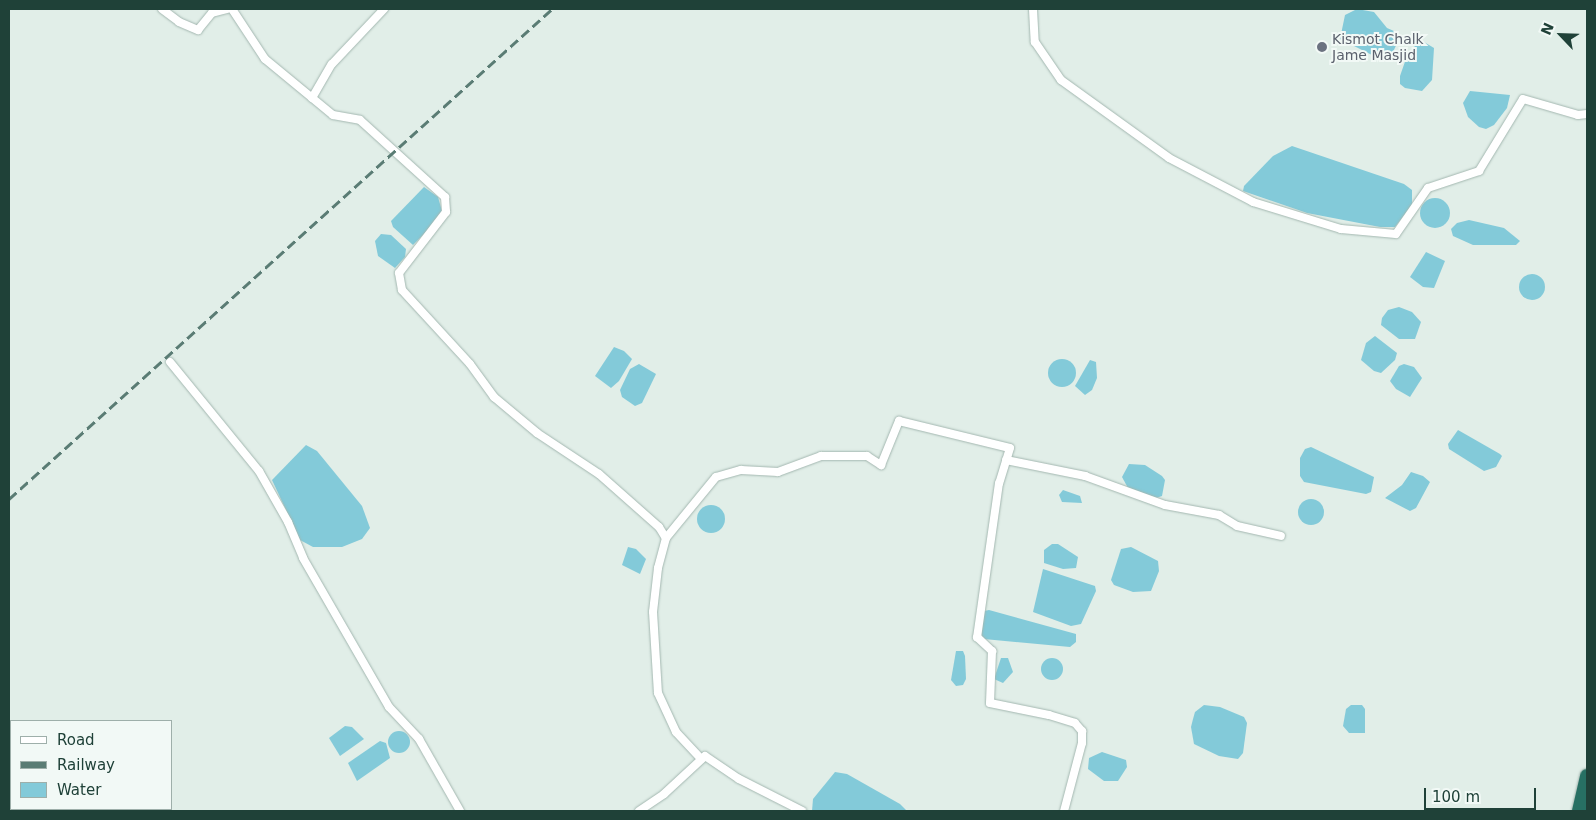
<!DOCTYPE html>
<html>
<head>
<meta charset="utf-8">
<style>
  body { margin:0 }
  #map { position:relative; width:1596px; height:820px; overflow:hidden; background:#e1eee8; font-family:"DejaVu Sans",sans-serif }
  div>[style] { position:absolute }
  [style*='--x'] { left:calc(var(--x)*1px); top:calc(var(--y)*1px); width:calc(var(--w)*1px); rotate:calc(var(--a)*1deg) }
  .water>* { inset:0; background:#83cad9 }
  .round { border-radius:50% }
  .roads { filter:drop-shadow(0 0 1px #a3b7b0) drop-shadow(0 0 1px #a3b7b0) }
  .street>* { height:8px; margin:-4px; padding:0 4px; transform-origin:4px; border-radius:4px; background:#fff }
  .highway>* { height:14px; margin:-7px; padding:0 7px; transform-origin:7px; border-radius:7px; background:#277063 }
  .rail>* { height:2.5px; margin-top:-1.25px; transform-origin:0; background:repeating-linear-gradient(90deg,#5a7c74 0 10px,transparent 0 15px) }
  .dots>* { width:14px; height:14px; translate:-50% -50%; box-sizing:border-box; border:2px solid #f2f9f6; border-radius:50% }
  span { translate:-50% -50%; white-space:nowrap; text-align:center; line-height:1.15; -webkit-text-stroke:4px #f2f9f6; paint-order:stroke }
  .worship-label { font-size:14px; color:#5b616d }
  .left { translate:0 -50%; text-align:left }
  .frame { position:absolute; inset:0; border:10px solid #1f4138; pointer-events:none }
  .legend { position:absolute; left:10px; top:720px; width:162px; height:90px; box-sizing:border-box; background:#f2f9f6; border:1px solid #9eafaa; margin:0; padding:6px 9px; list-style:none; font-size:15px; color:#1f4138 }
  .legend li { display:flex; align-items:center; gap:10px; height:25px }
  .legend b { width:25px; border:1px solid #9eafaa }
  .north { position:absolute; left:1536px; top:10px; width:50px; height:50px; -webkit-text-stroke:4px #f2f9f6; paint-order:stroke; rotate:294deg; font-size:14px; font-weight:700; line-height:20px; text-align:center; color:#1f4138 }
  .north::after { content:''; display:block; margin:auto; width:18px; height:22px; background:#1f4138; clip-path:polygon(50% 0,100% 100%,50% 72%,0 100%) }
  .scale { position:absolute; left:1424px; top:788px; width:112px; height:22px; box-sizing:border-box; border:2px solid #1f4138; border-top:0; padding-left:6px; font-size:15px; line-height:18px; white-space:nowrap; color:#1f4138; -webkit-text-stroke:4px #f2f9f6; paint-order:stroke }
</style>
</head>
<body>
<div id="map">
  <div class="water">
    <i style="clip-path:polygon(1357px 9px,1374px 12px,1387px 28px,1394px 31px,1400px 37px,1393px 52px,1376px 57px,1340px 39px,1345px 15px)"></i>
    <i style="clip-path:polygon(1424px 42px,1434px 48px,1432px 80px,1422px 91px,1405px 88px,1400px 84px,1400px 76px,1407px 56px,1415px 46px)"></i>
    <i style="clip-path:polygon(1470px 91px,1510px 95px,1507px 108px,1494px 125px,1486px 129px,1479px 127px,1468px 117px,1463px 103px)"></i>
    <i style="clip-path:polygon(1292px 146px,1404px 184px,1412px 190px,1412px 205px,1395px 227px,1380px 227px,1307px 213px,1243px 191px,1244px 186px,1273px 156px)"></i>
    <i style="clip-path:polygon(424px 187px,438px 197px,442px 211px,438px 220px,413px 245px,393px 227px,391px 221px)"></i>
    <i class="round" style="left:1420px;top:198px;width:30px;height:30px"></i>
    <i style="clip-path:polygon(1469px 220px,1504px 228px,1520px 241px,1516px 245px,1473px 245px,1453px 236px,1451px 229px,1457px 223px)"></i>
    <i style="clip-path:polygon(381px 234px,391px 235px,406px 249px,405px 257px,395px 268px,378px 256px,375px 241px)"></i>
    <i style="clip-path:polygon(1426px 252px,1445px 261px,1434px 288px,1423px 287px,1410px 277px)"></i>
    <i class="round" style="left:1519px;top:274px;width:26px;height:26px"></i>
    <i style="clip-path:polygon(1399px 307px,1412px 312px,1421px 322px,1415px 339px,1399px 339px,1381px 325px,1382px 318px,1388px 310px)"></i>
    <i style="clip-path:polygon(1375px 336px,1397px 353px,1395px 360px,1381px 373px,1374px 371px,1361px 360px,1366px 343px)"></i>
    <i style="clip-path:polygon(614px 347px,624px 351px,632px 359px,619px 381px,611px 388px,595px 376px)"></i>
    <i class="round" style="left:1048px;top:359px;width:28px;height:28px"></i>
    <i style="clip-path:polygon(1090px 360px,1096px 362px,1097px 378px,1092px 390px,1085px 395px,1075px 386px)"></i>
    <i style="clip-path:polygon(639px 364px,656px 374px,642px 403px,635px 406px,622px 397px,620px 390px,630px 369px)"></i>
    <i style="clip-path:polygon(1404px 364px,1414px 367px,1422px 378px,1410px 397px,1396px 389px,1390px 381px,1399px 366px)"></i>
    <i style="clip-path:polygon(1458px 430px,1500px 454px,1502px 456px,1496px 467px,1484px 471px,1449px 449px,1448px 444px)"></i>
    <i style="clip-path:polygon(306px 445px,317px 451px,362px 506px,370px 528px,362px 539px,342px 547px,313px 547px,300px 540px,272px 480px)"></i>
    <i style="clip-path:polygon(1311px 447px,1374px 477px,1371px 492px,1366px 494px,1304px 482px,1300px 476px,1300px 458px,1305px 449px)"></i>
    <i style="clip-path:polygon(1129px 464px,1145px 465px,1162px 476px,1165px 480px,1162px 496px,1156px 498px,1128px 488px,1122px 477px)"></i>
    <i style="clip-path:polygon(1411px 472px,1423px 476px,1430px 482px,1416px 508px,1410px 511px,1385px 498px,1402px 485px)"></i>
    <i style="clip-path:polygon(1063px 490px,1080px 496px,1082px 503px,1062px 502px,1059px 495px)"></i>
    <i class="round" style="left:1298px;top:499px;width:26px;height:26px"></i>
    <i class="round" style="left:697px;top:505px;width:28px;height:28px"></i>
    <i style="clip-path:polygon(1052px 544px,1058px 544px,1078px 557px,1076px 568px,1063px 569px,1044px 563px,1044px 550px)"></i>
    <i style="clip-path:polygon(628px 547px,636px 549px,646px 559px,640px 574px,622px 565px)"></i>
    <i style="clip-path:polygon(1131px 547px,1158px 561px,1159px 571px,1151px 591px,1133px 592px,1114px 585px,1111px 580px,1121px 549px)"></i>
    <i style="clip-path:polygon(1043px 569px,1095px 586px,1096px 591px,1081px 624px,1071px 626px,1033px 612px)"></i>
    <i style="clip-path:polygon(989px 610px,1076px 634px,1076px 642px,1070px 647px,984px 639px,981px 635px,984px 611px)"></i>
    <i style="clip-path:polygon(956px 651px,963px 651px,965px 656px,966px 679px,963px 685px,956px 686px,951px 680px)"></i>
    <i style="clip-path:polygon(1001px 658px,1008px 658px,1013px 672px,1003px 683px,994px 679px)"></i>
    <i class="round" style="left:1041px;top:658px;width:22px;height:22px"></i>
    <i style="clip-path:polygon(1204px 705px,1220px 707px,1244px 717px,1247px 723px,1243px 753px,1238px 759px,1219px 756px,1194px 744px,1191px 727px,1193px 719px,1195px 712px)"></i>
    <i style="clip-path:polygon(1351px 705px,1362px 705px,1365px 709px,1365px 733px,1349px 733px,1343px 726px,1346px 709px)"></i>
    <i style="clip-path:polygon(345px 726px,352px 727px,364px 739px,340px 756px,329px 738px)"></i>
    <i class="round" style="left:388px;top:731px;width:22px;height:22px"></i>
    <i style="clip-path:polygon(380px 741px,386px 743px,390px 758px,357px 781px,348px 763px)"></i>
    <i style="clip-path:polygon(1102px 752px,1126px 760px,1127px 767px,1118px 781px,1104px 781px,1088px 769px,1089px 758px)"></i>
    <i style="clip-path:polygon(835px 772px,847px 774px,900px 804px,907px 811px,812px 811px,813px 799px)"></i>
  </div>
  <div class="roads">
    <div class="street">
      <i style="--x:162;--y:9;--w:21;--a:37"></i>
      <i style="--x:179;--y:22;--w:21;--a:23"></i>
      <i style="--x:198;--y:30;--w:22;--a:-51"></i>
      <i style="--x:212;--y:13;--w:16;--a:-15"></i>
      <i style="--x:232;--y:9;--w:60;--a:56.6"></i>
      <i style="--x:265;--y:59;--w:88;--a:39.5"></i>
      <i style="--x:333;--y:115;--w:27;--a:10"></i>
      <i style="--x:360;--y:120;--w:115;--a:42.2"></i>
      <i style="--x:445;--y:197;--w:15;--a:86"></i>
      <i style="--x:446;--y:212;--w:77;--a:127.6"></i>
      <i style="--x:399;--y:273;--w:17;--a:80"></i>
      <i style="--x:402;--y:290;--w:100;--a:47.4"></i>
      <i style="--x:470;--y:364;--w:41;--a:54"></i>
      <i style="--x:494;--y:397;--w:56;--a:39.9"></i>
      <i style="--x:537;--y:433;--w:74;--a:33.5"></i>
      <i style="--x:599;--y:474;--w:80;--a:41.5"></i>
      <i style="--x:659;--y:527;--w:13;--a:58"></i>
      <i style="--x:666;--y:538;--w:31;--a:105"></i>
      <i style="--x:658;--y:568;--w:44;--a:96.5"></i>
      <i style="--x:653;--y:612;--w:81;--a:86.5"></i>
      <i style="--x:658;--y:693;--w:43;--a:65.2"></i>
      <i style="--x:676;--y:732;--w:37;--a:47"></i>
      <i style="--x:1033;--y:9;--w:33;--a:87"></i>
      <i style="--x:1035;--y:42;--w:46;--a:55.6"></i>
      <i style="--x:1061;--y:80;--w:133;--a:35.8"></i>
      <i style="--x:1169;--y:158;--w:95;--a:27.6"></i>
      <i style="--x:1253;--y:202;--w:92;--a:17.1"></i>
      <i style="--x:1341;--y:229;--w:55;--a:5.2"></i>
      <i style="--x:1396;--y:234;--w:56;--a:-55.2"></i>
      <i style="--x:1428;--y:188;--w:54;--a:-18.4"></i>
      <i style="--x:1479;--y:171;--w:84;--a:-58.6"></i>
      <i style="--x:1523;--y:99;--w:57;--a:16.2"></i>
      <i style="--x:1578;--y:115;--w:9;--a:-6"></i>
      <i style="--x:312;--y:98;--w:39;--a:-60"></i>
      <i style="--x:332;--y:64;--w:76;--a:-46.6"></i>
      <i style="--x:170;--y:362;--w:141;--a:50.8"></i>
      <i style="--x:259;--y:471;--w:59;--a:60.4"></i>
      <i style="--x:288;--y:522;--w:39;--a:67"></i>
      <i style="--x:303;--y:558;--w:172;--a:60"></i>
      <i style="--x:389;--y:707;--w:44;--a:46.8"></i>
      <i style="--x:419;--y:739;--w:83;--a:60.3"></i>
      <i style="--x:1006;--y:460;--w:81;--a:11.4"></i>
      <i style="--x:1085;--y:476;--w:85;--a:19.9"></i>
      <i style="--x:1165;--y:505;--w:55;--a:10.5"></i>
      <i style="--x:1219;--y:515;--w:21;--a:31"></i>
      <i style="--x:1237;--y:526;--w:45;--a:12.8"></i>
      <i style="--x:666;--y:538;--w:79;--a:-50.7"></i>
      <i style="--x:716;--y:477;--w:26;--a:-16"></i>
      <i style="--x:741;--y:470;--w:37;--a:3"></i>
      <i style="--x:778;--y:472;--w:46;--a:-20.4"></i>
      <i style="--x:821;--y:456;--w:46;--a:0"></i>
      <i style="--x:867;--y:456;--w:17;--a:33"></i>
      <i style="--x:881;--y:465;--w:48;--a:-67.8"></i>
      <i style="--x:899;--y:421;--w:114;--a:13.7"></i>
      <i style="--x:1010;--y:448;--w:37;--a:107"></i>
      <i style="--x:999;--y:483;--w:156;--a:98.1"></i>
      <i style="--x:977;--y:637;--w:21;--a:43"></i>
      <i style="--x:992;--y:651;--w:52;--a:92.2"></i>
      <i style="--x:990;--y:703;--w:60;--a:11.5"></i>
      <i style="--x:1049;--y:715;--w:27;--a:17"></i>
      <i style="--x:1075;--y:723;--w:11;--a:49"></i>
      <i style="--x:1082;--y:731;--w:12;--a:90"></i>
      <i style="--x:1082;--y:743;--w:70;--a:104.8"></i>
      <i style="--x:639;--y:811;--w:30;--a:-34"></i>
      <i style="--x:664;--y:794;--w:56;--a:-42.8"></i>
      <i style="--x:705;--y:756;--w:41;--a:34.1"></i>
      <i style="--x:739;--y:779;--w:71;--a:26.9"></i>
    </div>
    <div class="highway">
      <i style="--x:1579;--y:811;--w:36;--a:-77"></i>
    </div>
  </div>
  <div class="rail">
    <i style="--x:9;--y:499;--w:731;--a:-42.06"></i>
  </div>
  <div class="dots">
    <i style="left:1322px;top:47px;background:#6b7280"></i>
  </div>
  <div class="worship-label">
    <span class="left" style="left:1332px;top:47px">Kismot Chalk<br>Jame Masjid</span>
  </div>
  <div class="frame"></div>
  <ul class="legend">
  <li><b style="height:6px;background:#fff"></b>Road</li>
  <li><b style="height:6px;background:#5a7c74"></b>Railway</li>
  <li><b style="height:14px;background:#83cad9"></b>Water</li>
  </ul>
  <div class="north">N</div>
  <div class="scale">100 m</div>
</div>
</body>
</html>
